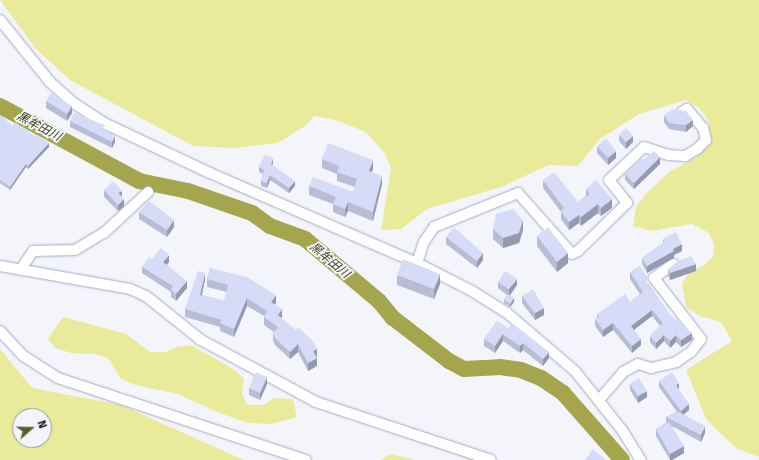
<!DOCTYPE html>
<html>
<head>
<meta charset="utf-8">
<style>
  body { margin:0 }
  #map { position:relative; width:759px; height:460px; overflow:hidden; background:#f3f5fa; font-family:"Titillium Web","Noto Sans JP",sans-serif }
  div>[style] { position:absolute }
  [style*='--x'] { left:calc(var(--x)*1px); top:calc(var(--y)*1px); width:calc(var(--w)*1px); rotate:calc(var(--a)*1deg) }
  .green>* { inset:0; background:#e9ea9a }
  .river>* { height:16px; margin:-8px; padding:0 8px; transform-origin:8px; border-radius:8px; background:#a5a54d }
  .roads { filter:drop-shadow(0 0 1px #a4aac4) drop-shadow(0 0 1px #a4aac4) }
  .minor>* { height:10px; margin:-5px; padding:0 5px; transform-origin:5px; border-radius:5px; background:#fff }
  .wall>* { inset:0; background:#b8bdd5 }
  .shaded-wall>* { inset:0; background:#969aae }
  .building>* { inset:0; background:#d6dcf8 }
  span { translate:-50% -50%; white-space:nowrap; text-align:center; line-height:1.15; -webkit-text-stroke:3.5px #f3f5fa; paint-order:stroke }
  .water-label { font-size:12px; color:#41401b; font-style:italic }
  .north { position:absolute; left:12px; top:408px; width:40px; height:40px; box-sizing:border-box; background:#f3f5fa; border:1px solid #96989f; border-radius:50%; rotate:70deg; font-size:11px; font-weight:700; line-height:16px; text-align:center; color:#0b0d16 }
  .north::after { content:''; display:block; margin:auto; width:14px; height:18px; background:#5d5d2a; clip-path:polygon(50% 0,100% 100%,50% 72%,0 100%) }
</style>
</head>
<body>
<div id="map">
  <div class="green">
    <i style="clip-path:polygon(0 0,759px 0,759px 457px,736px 448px,706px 419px,686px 370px,732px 341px,721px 322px,700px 316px,686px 307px,682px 284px,689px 272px,703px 266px,713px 257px,714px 244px,709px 233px,692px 224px,651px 231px,633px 226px,636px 207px,647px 193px,668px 173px,698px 156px,712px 142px,708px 120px,699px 108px,686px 100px,639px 114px,600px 139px,578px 166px,548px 165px,504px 186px,427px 209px,401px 229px,381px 230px,391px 168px,385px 154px,366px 132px,336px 120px,314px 116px,305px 126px,278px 143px,235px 148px,193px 146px,70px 80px,36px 49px)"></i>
    <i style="clip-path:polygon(63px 317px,126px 334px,150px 352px,166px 352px,177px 347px,191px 345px,235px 370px,244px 379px,242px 393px,247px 405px,264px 405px,274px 398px,293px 399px,297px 417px,271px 424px,248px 423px,217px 412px,178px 394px,135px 385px,121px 379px,108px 358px,95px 354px,71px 353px,55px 348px,48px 339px)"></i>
    <i style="clip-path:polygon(evenodd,0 349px,32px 388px,121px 405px,244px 460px,0 460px,0 349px,20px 416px,44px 416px,44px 440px,20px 440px,20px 416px)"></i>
    <i style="clip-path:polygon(390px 454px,416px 460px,381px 460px)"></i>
  </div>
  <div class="river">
    <i style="--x:0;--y:106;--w:158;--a:28.3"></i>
    <i style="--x:139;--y:181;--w:50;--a:11.5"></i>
    <i style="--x:188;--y:191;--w:68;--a:19"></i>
    <i style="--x:252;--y:213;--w:22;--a:36"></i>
    <i style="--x:270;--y:226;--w:37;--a:20"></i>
    <i style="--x:305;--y:239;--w:97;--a:40"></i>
    <i style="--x:379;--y:301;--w:22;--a:51"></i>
    <i style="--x:393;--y:318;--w:71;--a:37.5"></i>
    <i style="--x:449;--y:361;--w:17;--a:28"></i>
    <i style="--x:464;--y:369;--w:36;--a:-3"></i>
    <i style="--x:500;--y:367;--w:21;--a:8"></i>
    <i style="--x:521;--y:370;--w:22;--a:22"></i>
    <i style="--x:541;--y:378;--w:27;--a:34"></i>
    <i style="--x:563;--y:393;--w:89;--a:48.6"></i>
  </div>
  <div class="roads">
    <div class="minor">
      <i style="--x:0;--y:20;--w:80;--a:51.1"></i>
      <i style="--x:50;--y:82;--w:30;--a:42"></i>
      <i style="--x:72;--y:102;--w:38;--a:33"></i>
      <i style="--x:104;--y:123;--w:117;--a:25.3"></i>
      <i style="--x:210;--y:173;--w:226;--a:23.5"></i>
      <i style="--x:417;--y:263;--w:62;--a:27"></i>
      <i style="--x:472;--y:291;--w:41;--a:32.2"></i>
      <i style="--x:507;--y:313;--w:89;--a:40.5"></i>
      <i style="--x:575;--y:371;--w:75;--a:51.5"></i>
      <i style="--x:622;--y:430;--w:36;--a:58"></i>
      <i style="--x:417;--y:263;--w:22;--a:-72"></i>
      <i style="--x:424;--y:242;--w:18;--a:-56"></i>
      <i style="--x:434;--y:227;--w:91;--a:-22"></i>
      <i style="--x:518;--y:193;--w:81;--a:48.5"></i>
      <i style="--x:572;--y:254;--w:7;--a:-27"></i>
      <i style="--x:578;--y:251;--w:69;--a:-44.4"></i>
      <i style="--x:627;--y:203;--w:29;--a:-128"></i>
      <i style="--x:609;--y:180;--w:48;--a:-43.3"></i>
      <i style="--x:644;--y:147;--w:26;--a:18"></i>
      <i style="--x:669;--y:155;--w:16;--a:4"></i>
      <i style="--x:685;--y:156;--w:14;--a:-30"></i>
      <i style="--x:697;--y:149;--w:13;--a:-45"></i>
      <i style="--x:706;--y:140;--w:12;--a:-104"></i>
      <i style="--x:703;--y:128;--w:25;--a:-130"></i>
      <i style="--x:687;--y:109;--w:6;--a:149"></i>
      <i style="--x:0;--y:266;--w:132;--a:10"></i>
      <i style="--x:130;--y:289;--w:17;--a:24"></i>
      <i style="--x:146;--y:296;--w:70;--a:38.7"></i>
      <i style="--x:201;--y:340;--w:131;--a:28.3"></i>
      <i style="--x:316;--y:402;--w:184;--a:18.3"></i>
      <i style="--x:21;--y:269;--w:22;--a:-56"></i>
      <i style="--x:33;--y:251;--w:42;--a:-1.4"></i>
      <i style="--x:75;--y:250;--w:35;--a:-31"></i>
      <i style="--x:105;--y:232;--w:59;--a:-42.9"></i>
      <i style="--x:0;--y:331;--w:33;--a:47"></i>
      <i style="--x:22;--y:355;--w:43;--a:32.6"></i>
      <i style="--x:58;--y:378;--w:261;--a:18.3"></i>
      <i style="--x:599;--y:400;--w:37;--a:-49"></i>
      <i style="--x:623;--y:372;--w:17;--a:-28"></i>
      <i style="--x:638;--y:364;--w:14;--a:17"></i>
      <i style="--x:651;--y:368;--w:26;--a:-13"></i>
      <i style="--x:676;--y:362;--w:18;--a:-34"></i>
      <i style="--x:691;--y:352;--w:16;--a:-52"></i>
      <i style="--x:701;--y:339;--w:77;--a:-127.6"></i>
      <i style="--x:654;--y:278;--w:24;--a:-36"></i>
    </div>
  </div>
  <div class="wall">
    <i style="clip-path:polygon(46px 101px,72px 113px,67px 121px,46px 108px)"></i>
    <i style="clip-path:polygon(0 115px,12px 126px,23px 129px,49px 147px,28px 169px,26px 167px,10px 190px,0 183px)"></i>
    <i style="clip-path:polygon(664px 115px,693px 126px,686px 132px,669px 129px,664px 122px)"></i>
    <i style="clip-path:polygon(70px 121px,105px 129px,115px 142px,112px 148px,70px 127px)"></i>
    <i style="clip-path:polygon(619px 135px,633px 142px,626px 149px,619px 141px)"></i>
    <i style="clip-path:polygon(597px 146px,616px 158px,608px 165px,597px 153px)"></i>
    <i style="clip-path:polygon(322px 159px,373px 168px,372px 172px,382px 184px,373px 221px,348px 211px,345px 217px,333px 212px,333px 204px,309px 195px,309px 186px,353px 192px,355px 187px,337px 181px,337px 174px,322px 168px)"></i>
    <i style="clip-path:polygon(643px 160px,660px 164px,634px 189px,625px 180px,625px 174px)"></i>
    <i style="clip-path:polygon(273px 163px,272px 166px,295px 186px,289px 193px,270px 180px,267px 188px,261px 186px,261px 181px,263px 174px,259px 172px,259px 167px)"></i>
    <i style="clip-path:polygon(543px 180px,578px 202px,586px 196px,586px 189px,612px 208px,601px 216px,598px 213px,581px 226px,579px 223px,569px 230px,561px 219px,561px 212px,543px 188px)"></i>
    <i style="clip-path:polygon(104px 190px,122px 197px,124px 206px,118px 211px,104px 197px)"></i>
    <i style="clip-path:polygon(139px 212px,174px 227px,167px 237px,139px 219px)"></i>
    <i style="clip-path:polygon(493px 229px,523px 230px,519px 243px,503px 248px,493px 239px)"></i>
    <i style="clip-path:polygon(537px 236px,568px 263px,557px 272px,537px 246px)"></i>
    <i style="clip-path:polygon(446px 237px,483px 260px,477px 268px,446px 244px)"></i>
    <i style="clip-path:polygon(663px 239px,682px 251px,674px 255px,674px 258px,647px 273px,642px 264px,642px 258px,663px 243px)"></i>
    <i style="clip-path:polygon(152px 259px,169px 262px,167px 265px,187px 288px,176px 301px,171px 297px,171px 292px,142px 273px,142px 267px)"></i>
    <i style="clip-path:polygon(210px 268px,276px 303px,275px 304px,282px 317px,281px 318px,317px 357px,316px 357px,317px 366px,308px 371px,298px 352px,290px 359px,275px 345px,273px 341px,273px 333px,274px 332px,264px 325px,264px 316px,247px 306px,234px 337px,220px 331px,220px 327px,185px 317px,185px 309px,205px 280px,202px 295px,224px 301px,227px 292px,207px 287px,207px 279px)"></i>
    <i style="clip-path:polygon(668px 269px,696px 271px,670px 280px,668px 276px)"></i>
    <i style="clip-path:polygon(630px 272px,649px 285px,669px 314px,692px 340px,681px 347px,676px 342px,670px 348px,664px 341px,656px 349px,650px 342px,650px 336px,660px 326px,652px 316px,634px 330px,641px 345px,632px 353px,613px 330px,603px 337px,595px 326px,595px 319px,597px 318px,597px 314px,630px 302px,640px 294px,630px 279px)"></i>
    <i style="clip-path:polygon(397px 275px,440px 284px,434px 299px,397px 285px)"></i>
    <i style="clip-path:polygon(498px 282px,517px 285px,510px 296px,514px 302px,510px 307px,504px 303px,504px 300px,507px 295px,498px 288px)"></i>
    <i style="clip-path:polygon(522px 296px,544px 315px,535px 320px,522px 303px)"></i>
    <i style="clip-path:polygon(497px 321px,549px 358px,543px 366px,523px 350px,520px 353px,503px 341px,495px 353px,484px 346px,484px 339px)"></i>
    <i style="clip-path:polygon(659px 381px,679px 389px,679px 390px,689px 410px,684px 414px,705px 433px,701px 442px,672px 426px,684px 453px,672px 460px,670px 460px,656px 436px,656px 429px,666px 423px,666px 417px,677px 412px,659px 387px)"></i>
    <i style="clip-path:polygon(267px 384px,260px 400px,249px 395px,249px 388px)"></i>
    <i style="clip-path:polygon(630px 384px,647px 397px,638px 403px,630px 390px)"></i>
  </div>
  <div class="shaded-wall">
    <i style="clip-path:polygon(72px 106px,72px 113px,67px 121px,67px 114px)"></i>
    <i style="clip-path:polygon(693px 120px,693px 126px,686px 132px,686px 125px)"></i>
    <i style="clip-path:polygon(115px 136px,115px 142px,112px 148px,112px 142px)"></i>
    <i style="clip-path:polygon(633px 136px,633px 142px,626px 149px,626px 142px)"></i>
    <i style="clip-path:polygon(49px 143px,49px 147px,28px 169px,28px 166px)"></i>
    <i style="clip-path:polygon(616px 151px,616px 158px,608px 165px,608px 158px)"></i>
    <i style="clip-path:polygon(660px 157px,660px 164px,634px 189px,634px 183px)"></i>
    <i style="clip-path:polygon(273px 158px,273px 163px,271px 169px,271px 164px)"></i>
    <i style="clip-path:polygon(373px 160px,373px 168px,369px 180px,369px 171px)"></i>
    <i style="clip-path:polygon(26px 164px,26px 167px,10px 190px,10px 187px)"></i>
    <i style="clip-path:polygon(270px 175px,270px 180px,267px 188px,267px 183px)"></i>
    <i style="clip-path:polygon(382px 176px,382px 184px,373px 221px,373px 212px)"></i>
    <i style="clip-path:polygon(295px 181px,295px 186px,289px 193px,289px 188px)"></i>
    <i style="clip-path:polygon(122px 191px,122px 197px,118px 193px)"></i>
    <i style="clip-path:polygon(124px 199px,124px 206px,118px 211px,118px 205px)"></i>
    <i style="clip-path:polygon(612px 199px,612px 208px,601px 216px,601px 208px)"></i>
    <i style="clip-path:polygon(348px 202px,348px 211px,345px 217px,345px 209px)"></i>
    <i style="clip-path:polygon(598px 204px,598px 213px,581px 226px,581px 217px)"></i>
    <i style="clip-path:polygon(579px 215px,579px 223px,569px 230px,569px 222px)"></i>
    <i style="clip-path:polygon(174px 220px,174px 227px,167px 237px,167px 230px)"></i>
    <i style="clip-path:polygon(523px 220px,523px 230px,519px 243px,503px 248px,503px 238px)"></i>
    <i style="clip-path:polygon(682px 244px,682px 251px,674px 255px,674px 258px,647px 273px,647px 266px,673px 249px)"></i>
    <i style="clip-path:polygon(483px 253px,483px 260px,477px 268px,477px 261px)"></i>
    <i style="clip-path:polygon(568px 253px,568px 263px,557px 272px,557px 262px)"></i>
    <i style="clip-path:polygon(169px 255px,169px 262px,163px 269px,163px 262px)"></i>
    <i style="clip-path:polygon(696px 264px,696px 271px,670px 280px,670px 273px)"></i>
    <i style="clip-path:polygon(205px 273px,205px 280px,200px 302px,200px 295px)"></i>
    <i style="clip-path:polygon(440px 274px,440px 284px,434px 299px,434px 289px)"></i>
    <i style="clip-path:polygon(517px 279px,517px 285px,509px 296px,509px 289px)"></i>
    <i style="clip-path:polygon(187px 281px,187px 288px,176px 301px,176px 294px)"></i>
    <i style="clip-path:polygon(276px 295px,276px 303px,271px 310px,271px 302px)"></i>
    <i style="clip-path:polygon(247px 298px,247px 306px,234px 337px,234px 329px)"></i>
    <i style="clip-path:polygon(514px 298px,514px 302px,510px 307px,510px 304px)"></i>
    <i style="clip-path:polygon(544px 308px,544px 315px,535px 320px,535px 313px)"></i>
    <i style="clip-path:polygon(282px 309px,282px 317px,278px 323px,278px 315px)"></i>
    <i style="clip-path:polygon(652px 310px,652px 316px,631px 332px,631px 326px)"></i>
    <i style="clip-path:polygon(613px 323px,613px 330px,603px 337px,603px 330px)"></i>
    <i style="clip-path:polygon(692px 333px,692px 340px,681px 347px,681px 340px)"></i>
    <i style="clip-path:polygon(503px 334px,503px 341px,495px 353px,495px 346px)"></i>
    <i style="clip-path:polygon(664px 335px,664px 341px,656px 349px,656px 343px)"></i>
    <i style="clip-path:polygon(676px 335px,676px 342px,670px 348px,670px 341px)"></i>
    <i style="clip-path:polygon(641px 339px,641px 345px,632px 353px,632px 346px)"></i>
    <i style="clip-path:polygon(523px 343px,523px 350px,520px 353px,520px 346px)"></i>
    <i style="clip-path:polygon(298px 344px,298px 352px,290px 359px,290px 352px)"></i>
    <i style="clip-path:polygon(317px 349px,317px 357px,313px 359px,313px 351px)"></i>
    <i style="clip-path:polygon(549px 352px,549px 358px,543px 366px,543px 359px)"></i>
    <i style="clip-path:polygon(317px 358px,317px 366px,308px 371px,308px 363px)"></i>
    <i style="clip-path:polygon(267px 377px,267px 384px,260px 400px,260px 393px)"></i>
    <i style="clip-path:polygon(679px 383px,679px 389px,676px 391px,676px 385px)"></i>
    <i style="clip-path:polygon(647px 391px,647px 397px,638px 403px,638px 396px)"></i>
    <i style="clip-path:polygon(689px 404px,689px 410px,681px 417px,681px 411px)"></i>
    <i style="clip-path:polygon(705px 426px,705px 433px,701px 442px,701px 435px)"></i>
    <i style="clip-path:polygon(684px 446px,684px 453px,672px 460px,670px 460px,670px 454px)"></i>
  </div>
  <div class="building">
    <i style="clip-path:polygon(51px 93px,72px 106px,67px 114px,46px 101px)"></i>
    <i style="clip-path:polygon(673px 109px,686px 111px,693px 120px,686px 125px,669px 123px,664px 115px)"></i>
    <i style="clip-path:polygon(74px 113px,105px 125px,103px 128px,115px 136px,112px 142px,70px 121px)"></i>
    <i style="clip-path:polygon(0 115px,12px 126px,16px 122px,23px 129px,25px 128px,34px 136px,35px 134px,49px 143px,28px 166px,26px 164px,10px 187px,0 180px)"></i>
    <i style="clip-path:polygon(626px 128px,633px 136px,626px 142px,619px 135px)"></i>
    <i style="clip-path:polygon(606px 138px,616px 151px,608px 158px,597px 146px)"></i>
    <i style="clip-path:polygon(328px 143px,373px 160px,369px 171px,382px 176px,373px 212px,348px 202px,345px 209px,333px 204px,336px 197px,309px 186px,313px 177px,353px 192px,357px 179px,337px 172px,339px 166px,322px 159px)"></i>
    <i style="clip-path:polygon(654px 151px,660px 157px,634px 183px,625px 174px,641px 158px,643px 160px)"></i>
    <i style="clip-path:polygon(265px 154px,273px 158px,271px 164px,295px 181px,289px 188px,270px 175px,267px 183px,261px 181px,264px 170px,259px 167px)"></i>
    <i style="clip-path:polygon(554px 172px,578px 202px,590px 194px,586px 189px,596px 180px,612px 199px,601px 208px,598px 204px,581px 217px,579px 215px,569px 222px,561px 211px,564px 208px,543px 180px)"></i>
    <i style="clip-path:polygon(113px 181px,122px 191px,118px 193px,124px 199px,118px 205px,104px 190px)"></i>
    <i style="clip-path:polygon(149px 201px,174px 220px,167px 230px,139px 212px)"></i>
    <i style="clip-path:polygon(513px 209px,523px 220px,519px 233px,503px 238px,493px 229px,496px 214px)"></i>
    <i style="clip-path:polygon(454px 227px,483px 253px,477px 261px,446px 237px)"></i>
    <i style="clip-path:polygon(548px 227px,568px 253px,557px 262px,537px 236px)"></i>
    <i style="clip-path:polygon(676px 232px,682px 244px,673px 249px,674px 251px,647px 266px,642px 258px,664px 242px,663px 239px)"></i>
    <i style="clip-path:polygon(161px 248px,169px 255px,163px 262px,187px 281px,176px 294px,171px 290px,173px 286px,142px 267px,149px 257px,152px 259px)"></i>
    <i style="clip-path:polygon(691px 256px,696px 264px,670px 273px,668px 269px,678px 261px)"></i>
    <i style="clip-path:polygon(403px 259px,440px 274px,434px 289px,397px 275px)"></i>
    <i style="clip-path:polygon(640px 266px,649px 280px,646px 282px,669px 314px,692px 333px,681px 340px,676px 335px,670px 341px,664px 335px,656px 343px,650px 336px,663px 323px,652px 310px,631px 326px,641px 339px,632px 346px,613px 323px,603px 330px,595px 319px,599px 317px,597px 314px,625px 294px,630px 302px,643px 292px,630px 272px)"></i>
    <i style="clip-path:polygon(210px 268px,247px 277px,276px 295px,271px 302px,282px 309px,278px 315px,296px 330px,298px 327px,313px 341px,317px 349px,313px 351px,317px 358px,308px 363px,298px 344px,290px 352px,275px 338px,273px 333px,278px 327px,264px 317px,267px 311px,247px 298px,234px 329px,220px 323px,222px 320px,185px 309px,198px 271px,205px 273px,200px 295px,224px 301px,228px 285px,207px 279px)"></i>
    <i style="clip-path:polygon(505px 271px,517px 279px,509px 289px,498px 282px)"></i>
    <i style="clip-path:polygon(533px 289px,544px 308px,535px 313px,522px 296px)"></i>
    <i style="clip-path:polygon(508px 294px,514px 298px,510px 304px,504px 300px)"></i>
    <i style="clip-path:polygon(497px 321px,508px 329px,512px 323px,549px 352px,543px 359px,523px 343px,520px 346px,503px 334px,495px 346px,484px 339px)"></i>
    <i style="clip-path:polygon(256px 372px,267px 377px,260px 393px,249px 388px)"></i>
    <i style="clip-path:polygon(672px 372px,679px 383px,676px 385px,689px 404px,681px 411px,659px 381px)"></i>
    <i style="clip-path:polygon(639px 378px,647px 391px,638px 396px,630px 384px)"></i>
    <i style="clip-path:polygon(679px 412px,705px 426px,701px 435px,666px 417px)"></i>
    <i style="clip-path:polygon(669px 422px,684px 446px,670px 454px,656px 429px)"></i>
    <i style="clip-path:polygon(593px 449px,605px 459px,604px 460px,585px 460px)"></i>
  </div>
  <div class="water-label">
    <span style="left:39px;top:126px;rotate:28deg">黒牟田川</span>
    <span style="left:330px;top:260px;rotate:40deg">黒牟田川</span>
  </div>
  <div class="north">N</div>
</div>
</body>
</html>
